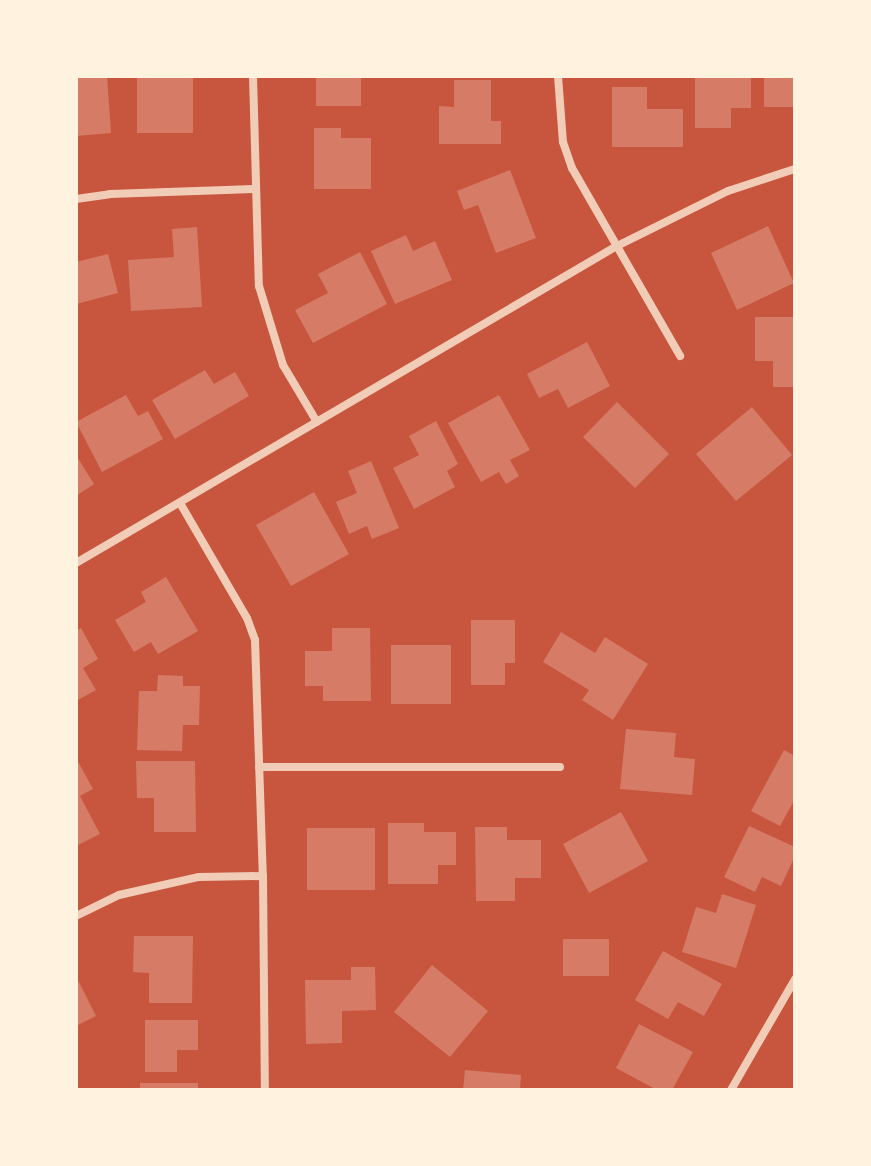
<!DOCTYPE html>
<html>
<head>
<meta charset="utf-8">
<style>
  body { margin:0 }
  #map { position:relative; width:871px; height:1166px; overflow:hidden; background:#c8553d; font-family:"Nunito Sans",sans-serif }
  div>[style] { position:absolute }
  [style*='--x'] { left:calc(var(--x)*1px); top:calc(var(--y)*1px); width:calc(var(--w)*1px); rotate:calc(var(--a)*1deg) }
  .building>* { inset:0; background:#d67c66 }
  .minor>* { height:8px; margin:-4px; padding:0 4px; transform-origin:4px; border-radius:4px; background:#f1ccb7 }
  span { translate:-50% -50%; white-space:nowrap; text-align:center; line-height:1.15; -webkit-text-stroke:6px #fff3e0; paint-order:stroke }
  .frame { position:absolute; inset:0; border:78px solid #fff3e0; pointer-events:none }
</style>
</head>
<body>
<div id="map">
  <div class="building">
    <i style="clip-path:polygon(76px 76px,107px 76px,111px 133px,76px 136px)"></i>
    <i style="clip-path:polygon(137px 76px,193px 76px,193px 133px,137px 133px)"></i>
    <i style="clip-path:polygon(316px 76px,361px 76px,361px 106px,316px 106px)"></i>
    <i style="clip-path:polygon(695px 76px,751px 76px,751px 108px,731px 108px,731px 128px,695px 128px)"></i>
    <i style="clip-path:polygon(764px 76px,795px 76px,795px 107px,764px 107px)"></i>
    <i style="clip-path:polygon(454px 80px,491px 80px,491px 121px,501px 121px,501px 144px,439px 144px,439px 106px,454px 107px)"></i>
    <i style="clip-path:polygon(612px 87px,647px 87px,647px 109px,683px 109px,683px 147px,612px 147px)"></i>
    <i style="clip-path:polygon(314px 128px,341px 128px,341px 138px,371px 138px,371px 189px,314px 189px)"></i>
    <i style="clip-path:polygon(510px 170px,536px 238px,496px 253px,478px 205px,464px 210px,457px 191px)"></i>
    <i style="clip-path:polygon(768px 226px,794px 283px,737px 310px,711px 253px)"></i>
    <i style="clip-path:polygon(197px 227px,202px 307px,131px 311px,128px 260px,174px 257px,172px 229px)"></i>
    <i style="clip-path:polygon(406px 235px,413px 251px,435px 241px,452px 280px,395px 304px,371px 251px)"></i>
    <i style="clip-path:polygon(360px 252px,387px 304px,313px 343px,295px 310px,328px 293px,318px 274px)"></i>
    <i style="clip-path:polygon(108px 254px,118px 293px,76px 304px,76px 262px)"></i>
    <i style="clip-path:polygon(755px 317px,795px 317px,795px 387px,773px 387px,773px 361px,755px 361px)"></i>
    <i style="clip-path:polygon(587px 342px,610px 386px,568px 408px,558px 389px,539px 398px,527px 374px)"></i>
    <i style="clip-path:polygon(205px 370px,214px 384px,235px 372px,249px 396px,175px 439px,152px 400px)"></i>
    <i style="clip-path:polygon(126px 395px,138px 416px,148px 411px,163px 439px,102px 472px,76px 422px)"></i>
    <i style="clip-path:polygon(499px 395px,530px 450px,510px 460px,519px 476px,506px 484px,499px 472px,481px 482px,448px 423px)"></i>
    <i style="clip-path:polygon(617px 402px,669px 454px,635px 488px,583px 437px)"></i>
    <i style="clip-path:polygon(752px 407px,792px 455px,736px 501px,696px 454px)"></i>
    <i style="clip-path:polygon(436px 421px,458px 464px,447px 471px,455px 487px,414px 509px,393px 468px,419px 455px,409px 436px)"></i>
    <i style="clip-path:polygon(76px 455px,94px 484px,76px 496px)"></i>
    <i style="clip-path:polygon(371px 461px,399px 528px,372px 539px,367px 526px,349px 534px,336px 502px,357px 493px,348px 471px)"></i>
    <i style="clip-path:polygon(314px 492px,349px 554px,291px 586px,256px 525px)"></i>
    <i style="clip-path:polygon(166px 577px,198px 631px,158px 654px,151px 642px,134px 652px,115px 620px,146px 602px,141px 592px)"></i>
    <i style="clip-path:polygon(471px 620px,515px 620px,515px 663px,505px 663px,505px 685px,471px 685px)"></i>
    <i style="clip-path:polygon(81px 628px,98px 659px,83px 668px,96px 690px,76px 701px,76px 631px)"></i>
    <i style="clip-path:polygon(332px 628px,370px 628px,371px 701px,323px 701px,323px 686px,305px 686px,305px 651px,332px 651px)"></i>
    <i style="clip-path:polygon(561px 632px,595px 653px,605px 637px,648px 664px,613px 720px,582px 700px,589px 690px,543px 662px)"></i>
    <i style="clip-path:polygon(391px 645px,451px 645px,451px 704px,391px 704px)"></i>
    <i style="clip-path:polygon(158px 675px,183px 676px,183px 686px,200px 686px,199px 725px,183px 725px,182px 751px,137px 750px,139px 691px,157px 691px)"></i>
    <i style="clip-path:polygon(626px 729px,676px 733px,674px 757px,695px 759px,692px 795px,620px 789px)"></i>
    <i style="clip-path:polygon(784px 750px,795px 756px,795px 799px,780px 826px,751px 811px)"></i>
    <i style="clip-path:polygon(76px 758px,93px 789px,80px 796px,100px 834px,78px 845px)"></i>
    <i style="clip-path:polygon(136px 761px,195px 761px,196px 832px,154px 832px,154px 798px,137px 798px)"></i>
    <i style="clip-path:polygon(621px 812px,648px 861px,589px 893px,563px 844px)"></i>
    <i style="clip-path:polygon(388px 823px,424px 823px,424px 832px,456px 832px,456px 865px,438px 865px,438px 884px,388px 884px)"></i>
    <i style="clip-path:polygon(749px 826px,795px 847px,795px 856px,781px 886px,762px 877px,755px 892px,724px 877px)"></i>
    <i style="clip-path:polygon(475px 827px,507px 827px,507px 840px,541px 840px,541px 878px,515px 878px,515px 901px,476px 901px)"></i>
    <i style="clip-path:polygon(307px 828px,375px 828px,375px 890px,307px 890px)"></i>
    <i style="clip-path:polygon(722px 894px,756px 905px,736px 968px,682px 952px,696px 907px,716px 913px)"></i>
    <i style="clip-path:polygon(134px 936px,193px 936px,192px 1003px,149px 1003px,149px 973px,133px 972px)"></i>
    <i style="clip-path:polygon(563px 939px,609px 939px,609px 976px,563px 976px)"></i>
    <i style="clip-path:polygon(663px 951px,722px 984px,704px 1016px,678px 1002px,668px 1019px,635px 1000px)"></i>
    <i style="clip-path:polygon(432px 965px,488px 1011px,450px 1057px,394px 1012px)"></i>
    <i style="clip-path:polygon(351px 967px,375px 967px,376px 1010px,342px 1011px,342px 1043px,306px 1044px,305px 980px,351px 980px)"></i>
    <i style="clip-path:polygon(79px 982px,96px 1016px,76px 1026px,76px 983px)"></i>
    <i style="clip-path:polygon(145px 1020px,198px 1020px,198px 1050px,177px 1050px,177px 1072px,145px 1072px)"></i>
    <i style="clip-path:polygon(639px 1024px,693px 1052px,672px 1090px,657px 1090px,616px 1068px)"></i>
    <i style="clip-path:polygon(465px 1070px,521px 1075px,520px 1090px,463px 1090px)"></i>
    <i style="clip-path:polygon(140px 1083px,198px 1083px,198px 1090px,140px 1090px)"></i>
  </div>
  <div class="minor">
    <i style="--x:253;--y:76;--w:210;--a:88.4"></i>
    <i style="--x:259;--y:286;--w:83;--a:73.1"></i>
    <i style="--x:283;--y:365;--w:66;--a:59.2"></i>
    <i style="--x:558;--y:76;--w:66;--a:85.7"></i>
    <i style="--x:563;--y:142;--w:28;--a:71"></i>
    <i style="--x:572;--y:168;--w:217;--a:60.1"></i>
    <i style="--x:76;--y:199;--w:34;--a:-8"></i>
    <i style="--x:110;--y:194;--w:144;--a:-2"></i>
    <i style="--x:180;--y:503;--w:133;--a:59.8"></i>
    <i style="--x:247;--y:618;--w:23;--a:70"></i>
    <i style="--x:255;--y:640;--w:236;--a:88.1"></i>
    <i style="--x:263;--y:876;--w:214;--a:89.5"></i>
    <i style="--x:76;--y:563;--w:625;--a:-30.38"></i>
    <i style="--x:615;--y:247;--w:126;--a:-26.4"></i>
    <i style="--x:728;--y:191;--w:71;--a:-18.2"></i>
    <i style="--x:259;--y:767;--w:301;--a:0"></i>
    <i style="--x:76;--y:916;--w:48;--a:-26"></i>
    <i style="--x:119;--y:895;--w:82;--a:-12.7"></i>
    <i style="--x:199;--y:877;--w:64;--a:-0.9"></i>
    <i style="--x:731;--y:1090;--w:128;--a:-60"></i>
  </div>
  <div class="frame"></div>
</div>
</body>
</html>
